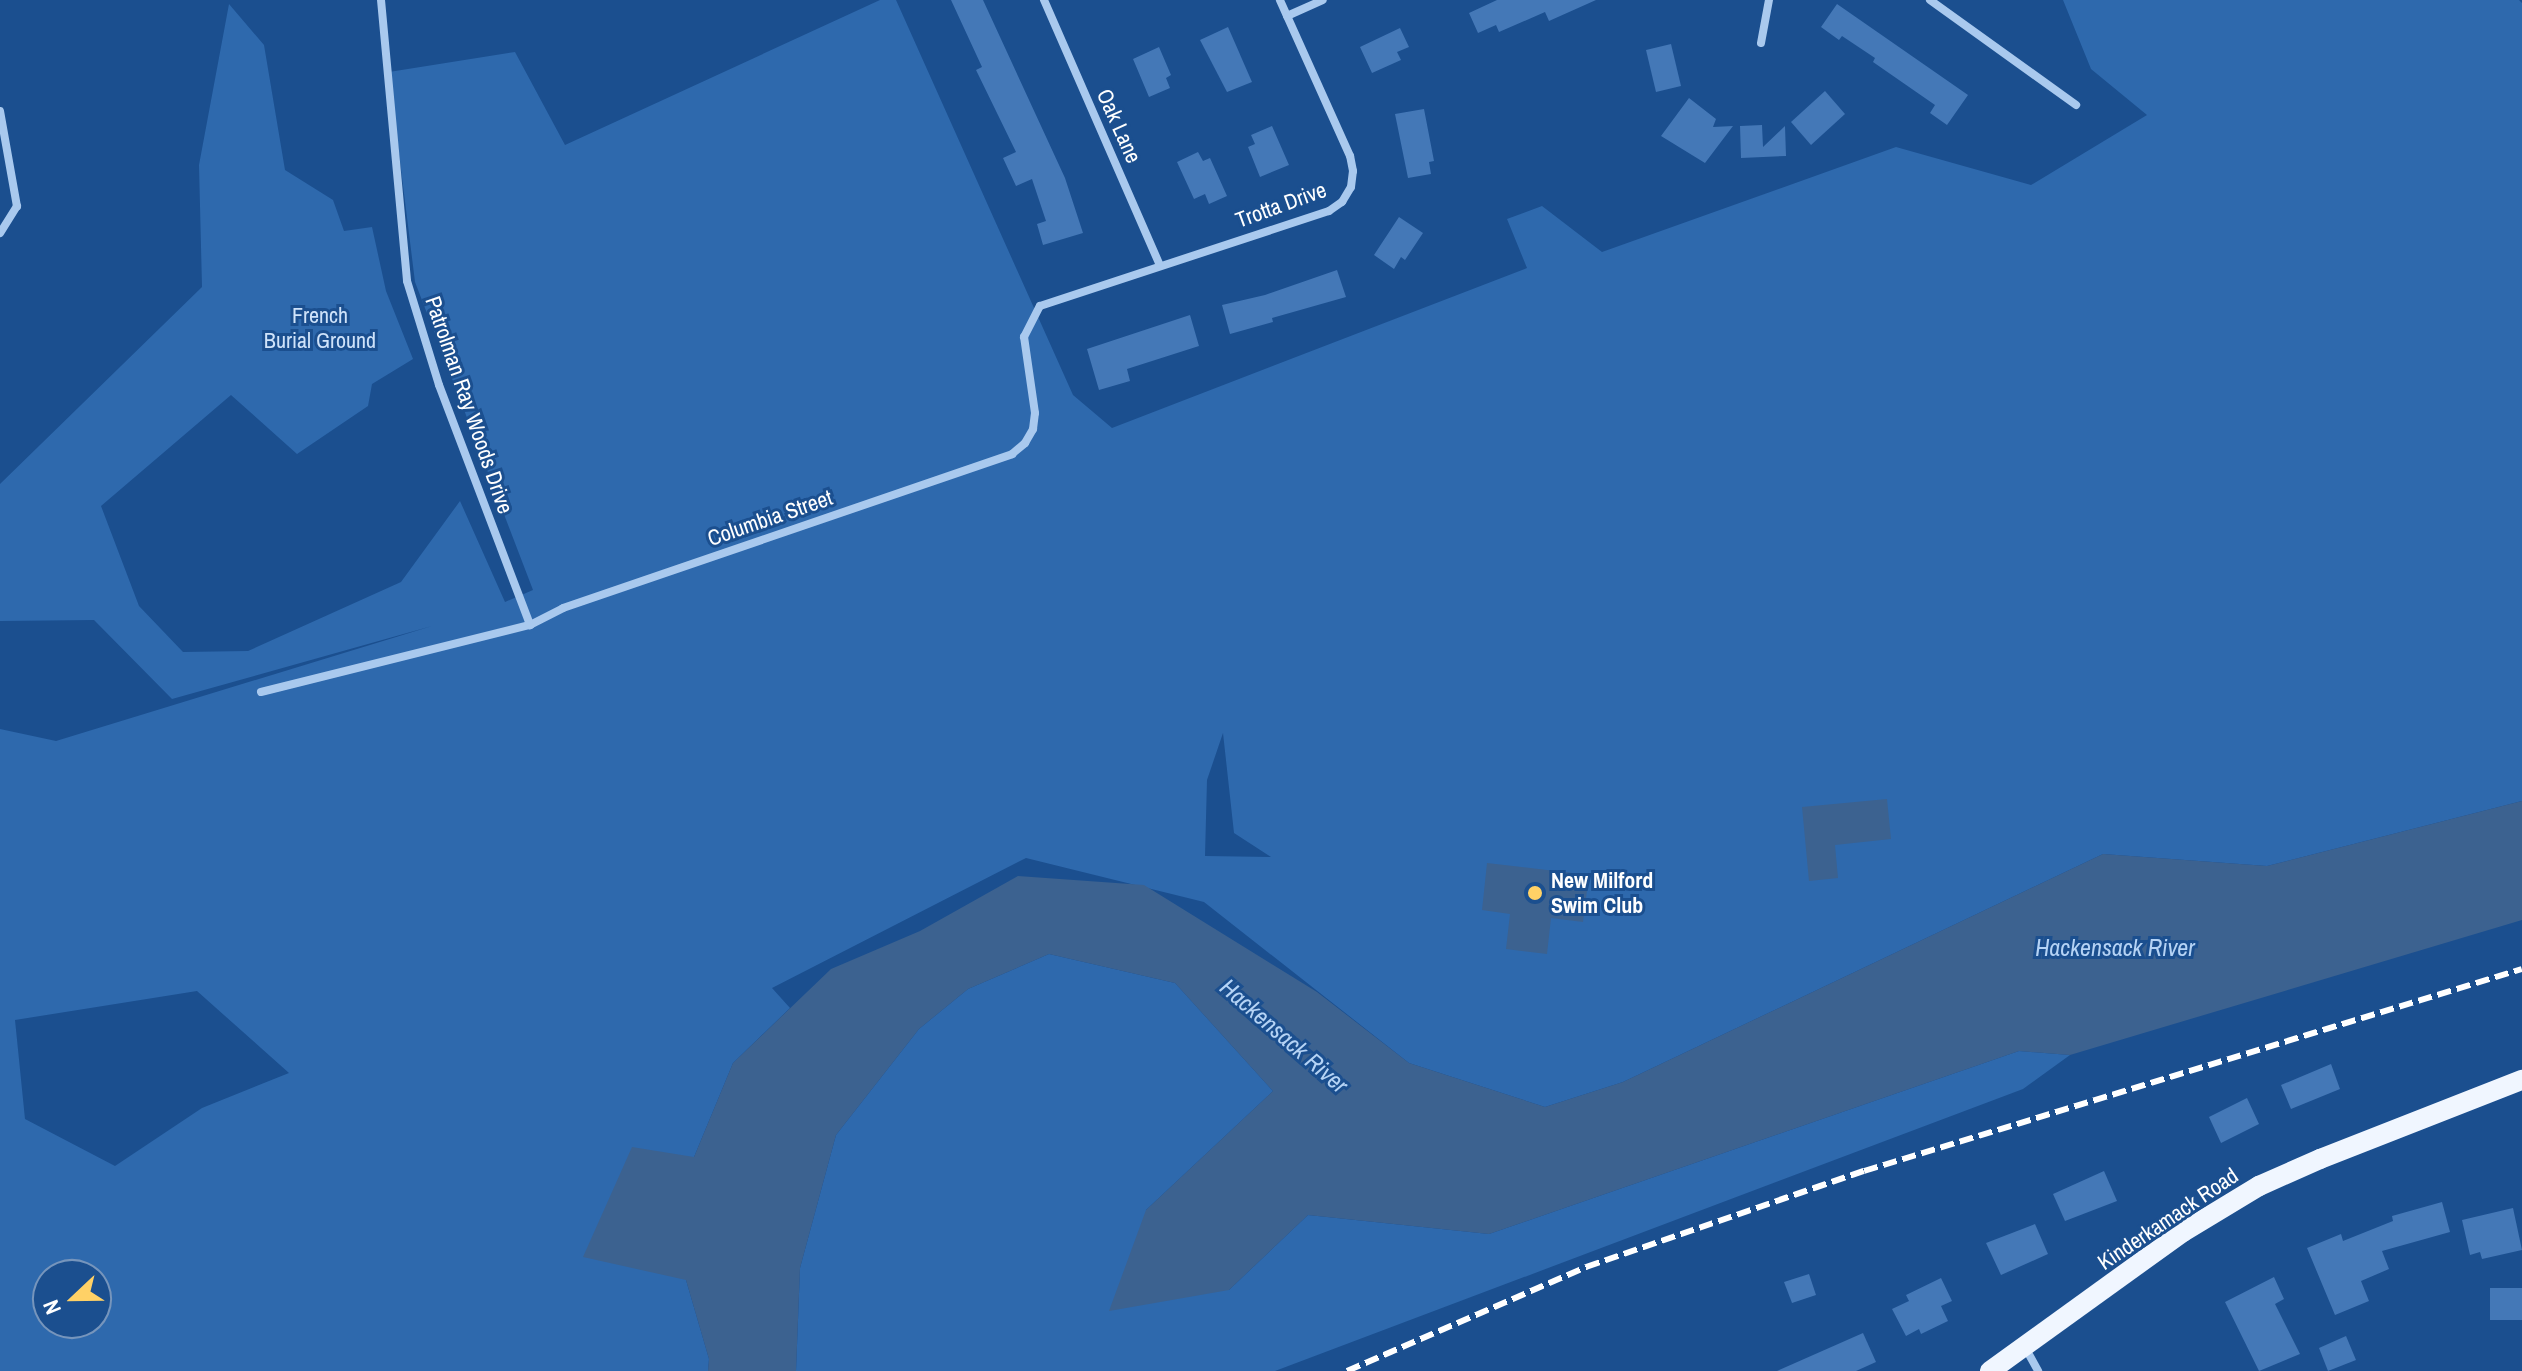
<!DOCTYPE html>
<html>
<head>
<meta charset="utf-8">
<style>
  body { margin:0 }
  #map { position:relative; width:2522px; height:1371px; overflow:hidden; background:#1b4f8f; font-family:"Archivo Narrow",sans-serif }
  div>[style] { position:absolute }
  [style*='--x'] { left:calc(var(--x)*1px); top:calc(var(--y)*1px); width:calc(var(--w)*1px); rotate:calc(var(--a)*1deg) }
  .green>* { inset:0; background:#2e69ad }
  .water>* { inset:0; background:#3c6290 }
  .building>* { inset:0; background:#4478b7 }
  .street>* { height:8px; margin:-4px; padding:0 4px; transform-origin:4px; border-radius:4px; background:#a9c9ee }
  .primary>* { height:20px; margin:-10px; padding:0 10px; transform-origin:10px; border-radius:10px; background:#f0f6ff }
  .rail>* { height:6px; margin-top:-3px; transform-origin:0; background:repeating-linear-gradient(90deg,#fff 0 14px,transparent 0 20px) }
  .dots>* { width:22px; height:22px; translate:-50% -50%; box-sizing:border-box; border:4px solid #1b4f8f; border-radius:50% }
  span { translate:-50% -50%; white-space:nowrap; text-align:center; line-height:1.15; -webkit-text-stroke:6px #1b4f8f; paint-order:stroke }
  .street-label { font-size:22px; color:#fff }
  .park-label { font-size:22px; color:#cfe3fa }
  .poi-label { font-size:22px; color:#fff; font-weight:700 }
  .left { translate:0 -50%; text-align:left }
  .water-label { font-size:24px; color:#b5d3f5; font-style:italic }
  .north { position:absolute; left:32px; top:1259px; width:80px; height:80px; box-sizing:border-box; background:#1b4f8f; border:2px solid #7695bc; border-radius:50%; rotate:248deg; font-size:22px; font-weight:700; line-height:32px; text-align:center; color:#fff }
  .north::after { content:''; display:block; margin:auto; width:28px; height:36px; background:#ffd166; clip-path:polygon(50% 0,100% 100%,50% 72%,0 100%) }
</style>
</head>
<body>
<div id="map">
  <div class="green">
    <i style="clip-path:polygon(evenodd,880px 0,896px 0,1073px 395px,1112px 428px,1527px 268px,1507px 219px,1542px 206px,1602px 252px,1896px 147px,2031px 185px,2147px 115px,2091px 69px,2063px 0,2519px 0,2522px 3px,2522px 801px,2267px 866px,2103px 854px,1623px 1082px,1545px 1107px,1409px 1063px,1204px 902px,1026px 858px,772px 988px,790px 1008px,733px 1063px,694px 1157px,686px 1280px,709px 1359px,708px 1371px,0 1371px,0 729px,56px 741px,432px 626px,172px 699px,94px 620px,0 621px,0 484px,202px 287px,199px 165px,229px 4px,264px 45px,285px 170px,333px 200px,344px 231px,372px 227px,386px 291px,413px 359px,372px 384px,368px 406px,297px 454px,231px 395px,101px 506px,139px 606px,183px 652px,248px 651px,401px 582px,460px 501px,505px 602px,533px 590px,415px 282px,389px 72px,515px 52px,565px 145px,880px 0,1223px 733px,1234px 833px,1271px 857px,1205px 856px,1207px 780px,1223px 733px,880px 0,197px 991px,289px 1073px,202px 1108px,115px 1166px,25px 1119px,15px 1020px,197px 991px,880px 0,48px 1275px,96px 1275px,96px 1323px,48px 1323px,48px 1275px)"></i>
    <i style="clip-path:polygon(1049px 954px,1175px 983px,1273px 1091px,1146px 1210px,1229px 1290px,1308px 1215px,1489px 1234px,2019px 1051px,2070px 1055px,2023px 1089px,1275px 1371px,796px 1371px,800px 1268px,836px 1135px,919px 1029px,968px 989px)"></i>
  </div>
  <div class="water">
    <i style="clip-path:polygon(1887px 799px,1891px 839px,1835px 845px,1838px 878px,1809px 881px,1802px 807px)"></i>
    <i style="clip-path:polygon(2522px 801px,2522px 920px,2070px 1055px,2019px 1051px,1489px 1234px,1308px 1215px,1229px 1290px,1109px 1311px,1146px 1210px,1273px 1091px,1175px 983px,1049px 954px,968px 989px,919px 1029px,836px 1135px,800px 1268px,796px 1371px,708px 1371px,709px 1359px,686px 1280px,583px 1257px,632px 1147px,694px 1157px,733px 1063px,831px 969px,920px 931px,1018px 876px,1144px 885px,1317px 992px,1409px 1063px,1545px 1107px,1623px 1082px,2103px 854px,2267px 866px)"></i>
    <i style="clip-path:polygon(1487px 863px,1589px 875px,1583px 922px,1551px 918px,1547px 954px,1506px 949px,1510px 914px,1482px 910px)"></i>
  </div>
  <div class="building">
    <i style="clip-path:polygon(951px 0,983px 0,1065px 178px,1083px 233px,1043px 245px,1037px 224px,1046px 221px,1032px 179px,1016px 186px,1003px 158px,1016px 152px,976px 70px,982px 67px)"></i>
    <i style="clip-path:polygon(1497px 0,1596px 0,1549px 21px,1545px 12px,1499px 32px,1496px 25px,1478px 33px,1469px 13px)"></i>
    <i style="clip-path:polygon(1837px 4px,1968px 95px,1947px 125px,1930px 113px,1935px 105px,1873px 62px,1875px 58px,1842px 36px,1839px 40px,1821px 27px)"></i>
    <i style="clip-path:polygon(1228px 27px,1252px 82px,1227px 92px,1200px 40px)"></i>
    <i style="clip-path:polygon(1400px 28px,1409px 47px,1397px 52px,1401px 60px,1372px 73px,1360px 47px)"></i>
    <i style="clip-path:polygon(1671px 44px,1681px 86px,1656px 92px,1646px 50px)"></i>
    <i style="clip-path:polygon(1159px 47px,1171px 75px,1166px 78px,1170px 88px,1149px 97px,1133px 59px)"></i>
    <i style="clip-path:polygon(1825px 91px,1845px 114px,1811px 145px,1791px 122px)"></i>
    <i style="clip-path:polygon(1689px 98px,1716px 119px,1713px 127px,1733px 126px,1705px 163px,1661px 136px)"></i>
    <i style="clip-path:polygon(1424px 109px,1434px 161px,1429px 162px,1431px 174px,1408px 178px,1395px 114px)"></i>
    <i style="clip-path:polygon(1762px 125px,1763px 147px,1785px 126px,1786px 156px,1741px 158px,1740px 126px)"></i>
    <i style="clip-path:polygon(1272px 126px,1289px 165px,1260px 177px,1248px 147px,1255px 144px,1251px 135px)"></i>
    <i style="clip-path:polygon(1198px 152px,1203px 161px,1210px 158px,1227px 196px,1209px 204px,1205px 194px,1194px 199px,1177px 162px)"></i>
    <i style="clip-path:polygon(1399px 217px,1423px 233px,1405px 260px,1401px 257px,1394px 269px,1374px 255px)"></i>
    <i style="clip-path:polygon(1337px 270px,1346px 297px,1272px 318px,1273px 322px,1230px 334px,1222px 305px,1265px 295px)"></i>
    <i style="clip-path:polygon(1190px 315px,1199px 346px,1127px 369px,1130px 381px,1099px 390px,1087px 349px)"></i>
    <i style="clip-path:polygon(2331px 1064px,2340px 1089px,2291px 1109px,2281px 1085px)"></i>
    <i style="clip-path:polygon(2247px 1098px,2259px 1124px,2221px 1143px,2209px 1117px)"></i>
    <i style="clip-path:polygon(2104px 1171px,2117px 1201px,2065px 1221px,2053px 1194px)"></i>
    <i style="clip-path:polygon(2442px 1202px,2450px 1232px,2382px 1251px,2389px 1269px,2361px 1281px,2369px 1301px,2335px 1315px,2307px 1248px,2341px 1234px,2343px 1241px,2393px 1221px,2392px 1216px)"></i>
    <i style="clip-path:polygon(2513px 1208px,2522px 1250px,2482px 1259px,2480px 1252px,2470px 1255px,2462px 1220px)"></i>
    <i style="clip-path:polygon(2035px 1224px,2048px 1254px,2001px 1275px,1986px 1243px)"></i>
    <i style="clip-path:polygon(1809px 1274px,1816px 1295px,1792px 1303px,1784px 1282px)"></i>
    <i style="clip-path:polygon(2274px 1277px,2284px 1299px,2275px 1304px,2300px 1354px,2259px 1371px,2225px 1302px)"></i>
    <i style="clip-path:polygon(1941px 1278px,1952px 1301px,1941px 1306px,1948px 1321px,1921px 1334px,1919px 1329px,1906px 1336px,1892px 1309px,1909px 1301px,1906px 1295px)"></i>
    <i style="clip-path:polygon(2490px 1288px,2522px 1288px,2522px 1320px,2490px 1320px)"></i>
    <i style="clip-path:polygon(1863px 1333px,1876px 1362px,1856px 1371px,1777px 1371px)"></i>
    <i style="clip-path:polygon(2346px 1336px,2356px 1360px,2328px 1371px,2319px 1348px)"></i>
  </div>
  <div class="street">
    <i style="--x:381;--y:0;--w:282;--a:84.7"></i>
    <i style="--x:407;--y:281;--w:109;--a:72.9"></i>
    <i style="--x:439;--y:385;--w:257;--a:69.2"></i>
    <i style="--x:1044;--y:0;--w:290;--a:66.4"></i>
    <i style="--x:1930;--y:0;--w:180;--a:35.7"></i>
    <i style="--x:1287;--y:16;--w:39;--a:-24"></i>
    <i style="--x:1761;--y:43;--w:44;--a:-79.5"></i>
    <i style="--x:0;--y:111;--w:97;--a:79.9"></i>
    <i style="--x:17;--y:206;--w:32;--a:122"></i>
    <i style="--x:261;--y:692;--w:277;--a:-14"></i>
    <i style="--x:530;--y:625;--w:37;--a:-27"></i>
    <i style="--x:563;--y:608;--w:475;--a:-18.9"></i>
    <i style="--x:1012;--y:454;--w:17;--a:-40"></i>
    <i style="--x:1025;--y:443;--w:16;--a:-60"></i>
    <i style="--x:1033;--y:429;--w:16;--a:-83"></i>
    <i style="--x:1035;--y:413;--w:77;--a:-98.2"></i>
    <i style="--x:1024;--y:337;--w:35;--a:-63"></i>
    <i style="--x:1040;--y:306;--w:304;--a:-18.2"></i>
    <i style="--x:1329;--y:211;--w:16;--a:-35"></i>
    <i style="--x:1342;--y:202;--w:17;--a:-59"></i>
    <i style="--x:1351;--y:187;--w:16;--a:-83"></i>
    <i style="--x:1353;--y:171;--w:15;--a:-101"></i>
    <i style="--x:1350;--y:156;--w:171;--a:-114.2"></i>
    <i style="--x:2026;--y:1349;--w:25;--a:61"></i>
  </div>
  <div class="primary">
    <i style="--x:1990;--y:1371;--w:238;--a:-35.8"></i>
    <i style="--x:2183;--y:1232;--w:89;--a:-31.2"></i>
    <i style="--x:2259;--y:1186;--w:67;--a:-23.9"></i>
    <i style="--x:2320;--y:1159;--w:217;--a:-21.4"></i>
  </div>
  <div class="rail">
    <i style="--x:1347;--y:1371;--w:261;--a:-23.5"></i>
    <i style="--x:1586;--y:1267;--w:294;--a:-19.1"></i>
    <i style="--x:1864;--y:1171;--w:688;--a:-17.07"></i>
  </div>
  <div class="dots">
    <i style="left:1535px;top:893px;background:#ffd166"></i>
  </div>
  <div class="street-label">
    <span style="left:1119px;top:126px;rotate:66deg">Oak Lane</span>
    <span style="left:1281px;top:205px;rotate:-20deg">Trotta Drive</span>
    <span style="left:469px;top:405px;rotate:71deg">Patrolman Ray Woods Drive</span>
    <span style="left:770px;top:518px;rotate:-19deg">Columbia Street</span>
    <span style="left:2168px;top:1219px;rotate:-34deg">Kinderkamack Road</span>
  </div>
  <div class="park-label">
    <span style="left:320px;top:328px">French<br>Burial Ground</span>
  </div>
  <div class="poi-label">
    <span class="left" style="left:1551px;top:893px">New Milford<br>Swim Club</span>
  </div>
  <div class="water-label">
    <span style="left:2115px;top:948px">Hackensack River</span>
    <span style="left:1284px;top:1036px;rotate:41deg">Hackensack River</span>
  </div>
  <div class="north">N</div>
</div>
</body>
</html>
